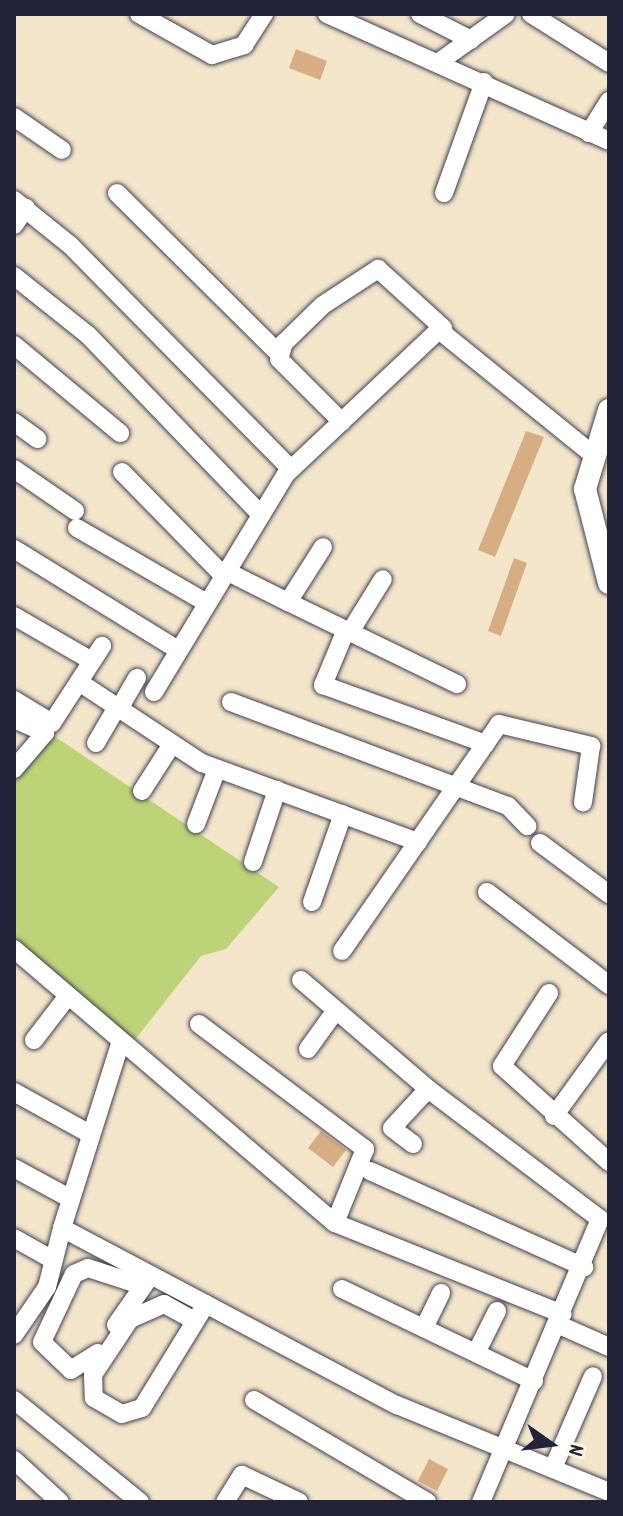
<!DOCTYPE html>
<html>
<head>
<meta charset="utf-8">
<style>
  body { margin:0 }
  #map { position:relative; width:623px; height:1516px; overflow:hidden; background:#f4e6cb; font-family:Dekko,sans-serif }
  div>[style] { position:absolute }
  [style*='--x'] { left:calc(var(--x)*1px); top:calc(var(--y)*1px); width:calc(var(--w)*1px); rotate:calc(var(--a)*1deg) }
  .green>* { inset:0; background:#bcd378 }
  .building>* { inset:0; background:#d7ae84 }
  .roads { filter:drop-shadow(0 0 2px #423f51) drop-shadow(0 0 2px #423f51) }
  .minor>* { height:18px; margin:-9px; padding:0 9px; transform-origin:9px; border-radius:9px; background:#fff }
  .major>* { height:22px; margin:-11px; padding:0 11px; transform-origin:11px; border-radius:11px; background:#fff }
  span { translate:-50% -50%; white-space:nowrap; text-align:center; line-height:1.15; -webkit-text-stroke:7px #fcf5e5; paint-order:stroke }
  .frame { position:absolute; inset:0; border:16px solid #22223b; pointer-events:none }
  .north { position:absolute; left:511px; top:1404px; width:80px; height:80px; -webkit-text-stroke:6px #fcf5e5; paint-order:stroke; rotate:104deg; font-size:22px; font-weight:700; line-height:32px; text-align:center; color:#22223b }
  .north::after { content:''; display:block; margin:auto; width:28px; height:36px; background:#22223b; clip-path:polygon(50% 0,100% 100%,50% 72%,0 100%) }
</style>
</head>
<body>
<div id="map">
  <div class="green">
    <i style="clip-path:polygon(54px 736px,279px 887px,226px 949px,201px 956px,130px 1046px,14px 940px,14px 779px)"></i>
  </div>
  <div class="building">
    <i style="clip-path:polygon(296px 49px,327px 61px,320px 80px,289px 68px)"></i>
    <i style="clip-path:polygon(526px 431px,544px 437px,495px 557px,478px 550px)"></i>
    <i style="clip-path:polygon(514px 558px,527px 563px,501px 636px,488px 631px)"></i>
    <i style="clip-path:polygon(321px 1131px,346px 1150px,333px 1167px,308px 1148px)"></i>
    <i style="clip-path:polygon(429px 1459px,448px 1469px,437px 1491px,418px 1481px)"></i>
  </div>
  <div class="roads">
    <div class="minor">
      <i style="--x:139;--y:14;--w:84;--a:29.3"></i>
      <i style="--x:212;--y:55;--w:34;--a:-17"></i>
      <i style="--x:244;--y:45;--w:37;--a:-57"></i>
      <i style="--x:327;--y:14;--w:309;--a:24.2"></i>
      <i style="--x:420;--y:14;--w:57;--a:27"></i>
      <i style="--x:531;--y:14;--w:92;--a:32.1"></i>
      <i style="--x:439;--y:62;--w:82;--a:-35.6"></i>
      <i style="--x:14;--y:117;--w:58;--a:34.5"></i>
      <i style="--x:589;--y:133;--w:38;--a:-58"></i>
      <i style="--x:117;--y:193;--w:228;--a:44.8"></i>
      <i style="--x:444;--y:193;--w:118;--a:-70.2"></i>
      <i style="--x:14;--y:200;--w:73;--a:38.9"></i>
      <i style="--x:71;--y:246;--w:313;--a:45.4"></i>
      <i style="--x:14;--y:225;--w:21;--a:-55"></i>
      <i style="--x:14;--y:276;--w:95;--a:38.6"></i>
      <i style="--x:88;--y:335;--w:247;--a:46.1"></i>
      <i style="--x:14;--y:345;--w:138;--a:39.7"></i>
      <i style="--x:14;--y:422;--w:29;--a:36"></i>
      <i style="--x:342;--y:422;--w:89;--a:-135"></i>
      <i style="--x:279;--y:359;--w:17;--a:-73"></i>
      <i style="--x:284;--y:343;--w:54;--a:-44.3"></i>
      <i style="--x:323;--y:305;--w:66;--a:-33.2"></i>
      <i style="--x:378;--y:269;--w:88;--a:42.2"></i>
      <i style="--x:14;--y:469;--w:74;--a:34.5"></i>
      <i style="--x:122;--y:472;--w:143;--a:45.6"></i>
      <i style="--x:77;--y:528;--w:148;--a:30"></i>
      <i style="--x:14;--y:549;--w:193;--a:31.6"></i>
      <i style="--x:224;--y:570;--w:72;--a:26.6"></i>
      <i style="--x:288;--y:602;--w:65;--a:-57.5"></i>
      <i style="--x:288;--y:602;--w:188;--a:25.9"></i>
      <i style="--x:14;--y:616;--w:90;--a:30"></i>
      <i style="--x:346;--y:630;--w:60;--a:112.7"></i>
      <i style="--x:323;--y:685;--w:173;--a:19.9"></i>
      <i style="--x:350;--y:632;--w:62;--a:-58.1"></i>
      <i style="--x:79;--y:682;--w:147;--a:33.4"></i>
      <i style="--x:202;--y:763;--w:230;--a:20.1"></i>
      <i style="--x:154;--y:692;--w:255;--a:-58.8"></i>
      <i style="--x:286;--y:474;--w:210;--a:-43.3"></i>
      <i style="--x:439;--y:330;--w:197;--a:39"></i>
      <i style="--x:14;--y:700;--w:44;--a:31.2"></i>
      <i style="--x:52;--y:723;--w:92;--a:-57"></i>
      <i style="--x:231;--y:702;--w:296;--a:20.6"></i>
      <i style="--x:508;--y:806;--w:28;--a:46"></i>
      <i style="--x:119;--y:709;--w:36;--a:-60"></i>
      <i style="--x:14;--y:719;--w:34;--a:24"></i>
      <i style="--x:45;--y:733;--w:48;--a:130.7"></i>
      <i style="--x:96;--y:743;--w:42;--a:-59.7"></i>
      <i style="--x:142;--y:791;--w:56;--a:-57.4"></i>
      <i style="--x:196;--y:824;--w:59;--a:-69.1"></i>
      <i style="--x:540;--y:843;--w:86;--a:36.5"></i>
      <i style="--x:253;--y:862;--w:76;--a:-71.6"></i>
      <i style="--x:487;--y:892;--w:153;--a:37.3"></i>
      <i style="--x:312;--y:902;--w:93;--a:-70.6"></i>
      <i style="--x:14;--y:949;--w:422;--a:40.5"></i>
      <i style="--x:335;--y:1223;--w:245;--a:21.8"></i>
      <i style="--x:342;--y:951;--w:276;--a:-55.3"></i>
      <i style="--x:499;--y:724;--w:95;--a:13.4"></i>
      <i style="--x:591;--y:746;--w:57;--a:98.1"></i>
      <i style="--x:301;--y:980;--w:167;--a:40.6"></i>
      <i style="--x:428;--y:1089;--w:216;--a:37.1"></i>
      <i style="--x:600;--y:1219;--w:307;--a:112.8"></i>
      <i style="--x:549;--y:993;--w:87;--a:122.8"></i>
      <i style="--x:502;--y:1066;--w:144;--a:41.9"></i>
      <i style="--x:199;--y:1024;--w:208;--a:37"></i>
      <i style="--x:365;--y:1149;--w:80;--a:112.1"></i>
      <i style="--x:34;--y:1040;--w:54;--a:-52.5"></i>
      <i style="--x:308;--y:1049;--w:44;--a:-54.2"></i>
      <i style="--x:14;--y:1092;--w:87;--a:28.9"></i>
      <i style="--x:554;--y:1116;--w:92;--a:-53.9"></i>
      <i style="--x:413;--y:1144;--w:26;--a:-143"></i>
      <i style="--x:392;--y:1128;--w:53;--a:-47.3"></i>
      <i style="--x:14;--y:1168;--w:65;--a:28.5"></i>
      <i style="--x:370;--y:1171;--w:235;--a:24.2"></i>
      <i style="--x:62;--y:1228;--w:193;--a:-72.5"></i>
      <i style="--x:14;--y:1238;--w:45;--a:29.4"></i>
      <i style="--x:342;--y:1289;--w:213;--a:25.6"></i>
      <i style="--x:195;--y:1321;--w:35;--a:-151"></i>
      <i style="--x:164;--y:1304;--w:37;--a:156"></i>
      <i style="--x:130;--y:1319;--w:67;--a:123.5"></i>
      <i style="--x:93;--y:1375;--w:23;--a:88"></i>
      <i style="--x:94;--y:1398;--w:32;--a:30"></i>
      <i style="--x:122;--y:1414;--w:21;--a:-17"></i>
      <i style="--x:142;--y:1408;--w:122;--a:-58.4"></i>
      <i style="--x:557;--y:1324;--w:57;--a:23.9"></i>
      <i style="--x:116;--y:1325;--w:61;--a:-55"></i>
      <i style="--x:424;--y:1328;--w:39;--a:-64"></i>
      <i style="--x:14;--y:1335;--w:58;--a:-55.5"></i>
      <i style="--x:47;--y:1287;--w:61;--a:-75.7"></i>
      <i style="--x:62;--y:1228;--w:379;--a:27.9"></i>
      <i style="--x:397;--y:1405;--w:229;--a:22.3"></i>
      <i style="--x:98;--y:1353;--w:32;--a:148"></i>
      <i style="--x:71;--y:1370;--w:40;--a:-136"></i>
      <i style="--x:42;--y:1342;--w:75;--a:-64.8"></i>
      <i style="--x:74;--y:1274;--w:15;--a:-23"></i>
      <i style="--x:88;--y:1268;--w:58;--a:18.1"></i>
      <i style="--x:476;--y:1353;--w:47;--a:-63.4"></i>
      <i style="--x:14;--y:1400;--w:162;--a:39"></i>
      <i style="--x:254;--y:1400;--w:201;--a:30.5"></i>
      <i style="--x:14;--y:1460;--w:62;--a:42.4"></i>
      <i style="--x:553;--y:1468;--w:100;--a:-66.5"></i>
      <i style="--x:225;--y:1502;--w:32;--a:-58"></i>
      <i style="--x:242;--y:1475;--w:63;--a:25.3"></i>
    </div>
    <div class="major">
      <i style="--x:609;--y:410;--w:83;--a:106.9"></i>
      <i style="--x:585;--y:489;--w:97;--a:75.7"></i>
    </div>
  </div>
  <div class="frame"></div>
  <div class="north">N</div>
</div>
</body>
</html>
